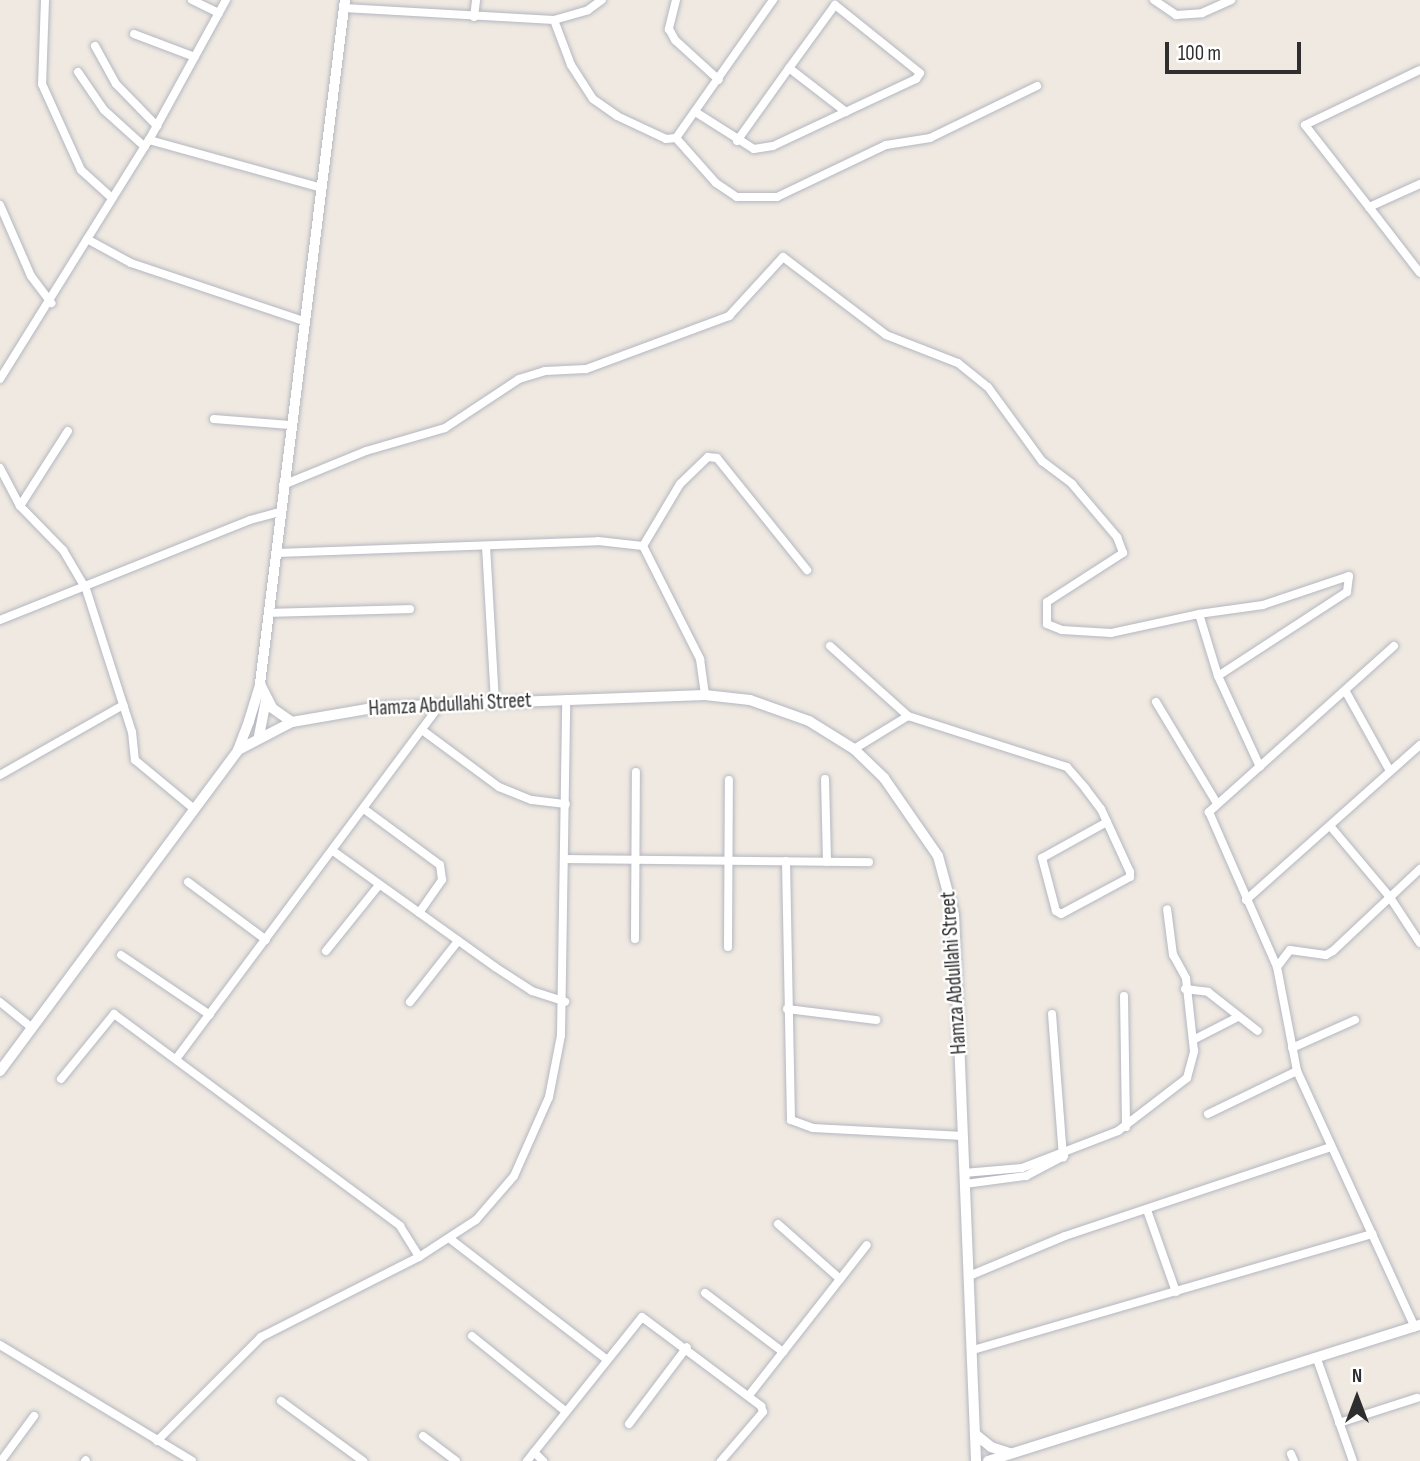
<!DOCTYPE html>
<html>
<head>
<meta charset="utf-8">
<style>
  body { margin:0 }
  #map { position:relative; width:1420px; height:1461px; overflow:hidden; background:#efe9e1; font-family:"Sofia Sans Condensed",sans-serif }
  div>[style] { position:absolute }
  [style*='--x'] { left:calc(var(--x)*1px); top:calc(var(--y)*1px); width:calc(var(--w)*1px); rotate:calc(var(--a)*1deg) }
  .roads { filter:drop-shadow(0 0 2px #b4b7c1) drop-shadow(0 0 2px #b4b7c1) }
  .street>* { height:8px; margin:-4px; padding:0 4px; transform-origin:4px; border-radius:4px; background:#fff }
  .secondary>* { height:10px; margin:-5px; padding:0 5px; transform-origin:5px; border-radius:5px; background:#fff }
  span { translate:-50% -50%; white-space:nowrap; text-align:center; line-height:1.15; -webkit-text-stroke:5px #fff; paint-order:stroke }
  .street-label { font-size:21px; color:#2e2e2e }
  .north { position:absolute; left:1322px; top:1363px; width:70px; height:70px; -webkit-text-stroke:5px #fff; paint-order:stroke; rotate:0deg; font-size:19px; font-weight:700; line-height:28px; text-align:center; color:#2e2e2e }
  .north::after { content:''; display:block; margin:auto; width:24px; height:32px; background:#2e2e2e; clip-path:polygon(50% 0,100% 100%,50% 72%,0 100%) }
  .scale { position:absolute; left:1165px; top:42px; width:136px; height:32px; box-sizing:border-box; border:4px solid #2e2e2e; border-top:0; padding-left:9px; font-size:21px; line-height:24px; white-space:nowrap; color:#2e2e2e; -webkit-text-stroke:5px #fff; paint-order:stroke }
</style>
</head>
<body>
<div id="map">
  <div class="roads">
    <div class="street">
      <i style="--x:45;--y:0;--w:84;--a:92"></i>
      <i style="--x:42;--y:84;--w:94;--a:65.6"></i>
      <i style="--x:81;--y:170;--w:42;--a:42.1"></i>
      <i style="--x:192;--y:0;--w:30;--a:26"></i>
      <i style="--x:676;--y:0;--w:30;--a:104"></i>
      <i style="--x:669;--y:29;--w:13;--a:61"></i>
      <i style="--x:675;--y:40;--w:59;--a:42.3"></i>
      <i style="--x:1154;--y:0;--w:27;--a:34"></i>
      <i style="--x:1176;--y:15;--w:26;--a:-4"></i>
      <i style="--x:1202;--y:13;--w:32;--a:-24"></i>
      <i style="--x:344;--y:8;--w:210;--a:3.3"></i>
      <i style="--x:554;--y:20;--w:35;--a:-16"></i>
      <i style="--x:588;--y:10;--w:17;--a:-36"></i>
      <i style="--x:474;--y:17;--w:17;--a:-83"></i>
      <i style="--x:554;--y:20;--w:48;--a:69.3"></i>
      <i style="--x:571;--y:65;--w:40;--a:57.1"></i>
      <i style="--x:593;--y:99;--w:29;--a:35"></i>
      <i style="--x:617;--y:116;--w:54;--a:25.1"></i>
      <i style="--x:666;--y:139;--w:10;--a:-6"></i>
      <i style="--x:676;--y:138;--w:169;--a:-54.9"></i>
      <i style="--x:134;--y:34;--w:65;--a:20.7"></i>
      <i style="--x:95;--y:46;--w:43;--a:61.1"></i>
      <i style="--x:116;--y:84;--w:59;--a:45.7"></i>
      <i style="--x:78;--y:72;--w:46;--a:55.6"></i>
      <i style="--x:104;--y:110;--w:55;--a:42.1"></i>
      <i style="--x:697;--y:113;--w:67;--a:32.3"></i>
      <i style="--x:754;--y:149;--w:19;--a:-9"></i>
      <i style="--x:773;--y:146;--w:158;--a:-25.1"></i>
      <i style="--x:916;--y:79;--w:7;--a:-56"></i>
      <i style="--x:920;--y:73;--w:109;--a:-141.3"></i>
      <i style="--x:835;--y:5;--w:78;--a:126.1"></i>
      <i style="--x:676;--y:138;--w:60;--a:48.4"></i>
      <i style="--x:716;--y:183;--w:25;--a:34"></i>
      <i style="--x:737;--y:197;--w:40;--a:0"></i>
      <i style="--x:777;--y:197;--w:121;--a:-25.5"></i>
      <i style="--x:886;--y:145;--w:45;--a:-9"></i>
      <i style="--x:930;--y:138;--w:119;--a:-25.9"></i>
      <i style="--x:149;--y:140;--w:175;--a:15.5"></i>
      <i style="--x:737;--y:141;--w:90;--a:-54.5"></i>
      <i style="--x:789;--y:68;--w:72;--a:37.7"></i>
      <i style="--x:1420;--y:184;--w:56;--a:155.7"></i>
      <i style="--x:1369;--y:207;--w:83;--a:52.3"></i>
      <i style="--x:0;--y:205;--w:77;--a:66.4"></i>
      <i style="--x:31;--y:276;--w:34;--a:53"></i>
      <i style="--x:1369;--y:207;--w:104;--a:-128"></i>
      <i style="--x:1305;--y:125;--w:127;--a:-25.6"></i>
      <i style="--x:87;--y:239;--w:50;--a:28.6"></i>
      <i style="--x:131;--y:263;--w:182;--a:18.6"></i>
      <i style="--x:0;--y:379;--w:282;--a:-58.1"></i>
      <i style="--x:149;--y:140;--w:160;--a:-61.2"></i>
      <i style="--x:214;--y:419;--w:76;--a:4.5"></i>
      <i style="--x:0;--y:468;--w:43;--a:62.2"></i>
      <i style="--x:20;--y:506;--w:62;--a:45.7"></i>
      <i style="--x:63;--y:550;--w:45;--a:59.5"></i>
      <i style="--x:86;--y:589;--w:150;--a:72.2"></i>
      <i style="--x:132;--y:732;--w:28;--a:84"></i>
      <i style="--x:135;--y:760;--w:75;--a:39.6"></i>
      <i style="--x:283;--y:485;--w:90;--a:-22.3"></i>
      <i style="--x:366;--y:451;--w:82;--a:-16.2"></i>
      <i style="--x:445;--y:428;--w:89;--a:-33.5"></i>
      <i style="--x:519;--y:379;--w:27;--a:-17"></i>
      <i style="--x:545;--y:371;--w:41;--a:-2.8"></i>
      <i style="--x:586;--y:369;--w:153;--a:-20.3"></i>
      <i style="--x:729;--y:316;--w:80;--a:-47.5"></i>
      <i style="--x:783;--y:257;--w:129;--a:37.1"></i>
      <i style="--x:886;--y:335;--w:77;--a:21.3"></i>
      <i style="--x:958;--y:363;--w:38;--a:39"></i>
      <i style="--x:988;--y:387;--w:92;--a:53.9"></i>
      <i style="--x:1042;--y:461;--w:38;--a:37"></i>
      <i style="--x:1072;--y:484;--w:70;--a:49.7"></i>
      <i style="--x:1117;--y:537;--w:17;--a:69"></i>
      <i style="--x:1123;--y:553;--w:90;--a:147.2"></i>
      <i style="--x:1047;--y:602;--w:22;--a:90"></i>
      <i style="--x:1047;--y:624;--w:16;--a:22"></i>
      <i style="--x:1062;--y:630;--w:49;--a:3.5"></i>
      <i style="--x:1111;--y:633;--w:90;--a:-12.2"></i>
      <i style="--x:20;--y:506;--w:89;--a:-57.4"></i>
      <i style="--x:486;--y:546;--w:156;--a:86.7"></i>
      <i style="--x:643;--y:546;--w:72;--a:-59.2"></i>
      <i style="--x:680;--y:484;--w:39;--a:-44"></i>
      <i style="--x:708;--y:457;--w:9;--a:6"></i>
      <i style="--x:717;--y:458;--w:144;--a:51.2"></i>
      <i style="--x:643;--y:546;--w:127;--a:63.2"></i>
      <i style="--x:700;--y:659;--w:36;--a:82"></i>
      <i style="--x:277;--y:553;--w:321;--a:-2.1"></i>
      <i style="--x:598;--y:541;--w:45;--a:6.3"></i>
      <i style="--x:269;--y:613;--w:141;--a:-1.6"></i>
      <i style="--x:0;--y:620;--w:269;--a:-21.8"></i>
      <i style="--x:250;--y:520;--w:31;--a:-15"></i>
      <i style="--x:830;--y:646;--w:105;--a:41.9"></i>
      <i style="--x:908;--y:716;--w:167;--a:17.8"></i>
      <i style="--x:1067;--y:767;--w:28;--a:49"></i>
      <i style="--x:1085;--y:788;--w:26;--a:53"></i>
      <i style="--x:1101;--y:809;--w:14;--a:65"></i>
      <i style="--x:1107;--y:822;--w:55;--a:65.3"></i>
      <i style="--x:1130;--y:872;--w:5;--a:90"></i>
      <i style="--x:1130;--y:877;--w:78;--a:151.8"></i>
      <i style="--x:1061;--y:914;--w:6;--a:-149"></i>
      <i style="--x:1056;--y:911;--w:55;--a:-104.8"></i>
      <i style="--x:1042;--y:858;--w:74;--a:-29"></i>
      <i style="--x:1394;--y:646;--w:249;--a:138.1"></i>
      <i style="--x:1209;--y:812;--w:169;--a:66.3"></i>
      <i style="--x:1277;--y:967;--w:106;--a:79.1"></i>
      <i style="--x:1297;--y:1071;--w:282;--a:65.3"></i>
      <i style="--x:1218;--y:676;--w:154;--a:-33.1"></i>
      <i style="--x:1347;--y:592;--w:16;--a:-83"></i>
      <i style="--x:1349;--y:576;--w:91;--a:161.4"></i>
      <i style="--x:1263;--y:605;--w:65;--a:172"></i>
      <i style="--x:1199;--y:614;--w:65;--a:73"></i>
      <i style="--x:1218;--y:676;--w:100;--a:65.2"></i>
      <i style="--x:1346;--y:692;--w:90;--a:60.9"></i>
      <i style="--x:1156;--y:702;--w:117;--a:59"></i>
      <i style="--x:422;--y:730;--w:96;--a:36.5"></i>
      <i style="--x:499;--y:787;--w:35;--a:22"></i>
      <i style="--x:532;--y:800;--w:34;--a:7"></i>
      <i style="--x:854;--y:749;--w:63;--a:-31.4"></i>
      <i style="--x:0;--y:775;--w:142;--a:-29.6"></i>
      <i style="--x:825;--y:779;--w:83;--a:88.6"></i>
      <i style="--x:364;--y:809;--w:94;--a:36.4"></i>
      <i style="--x:440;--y:865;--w:15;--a:82"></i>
      <i style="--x:442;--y:880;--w:40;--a:124.9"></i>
      <i style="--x:1331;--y:827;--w:90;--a:50"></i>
      <i style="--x:1389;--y:896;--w:56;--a:56.6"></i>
      <i style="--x:333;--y:851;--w:199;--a:35.6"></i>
      <i style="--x:495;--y:967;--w:44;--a:33"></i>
      <i style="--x:532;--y:991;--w:35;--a:18"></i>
      <i style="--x:567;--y:859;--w:302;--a:0.6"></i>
      <i style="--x:786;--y:861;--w:259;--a:88.9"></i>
      <i style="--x:791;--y:1120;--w:23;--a:20"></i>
      <i style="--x:813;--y:1128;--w:150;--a:3.1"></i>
      <i style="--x:188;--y:882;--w:97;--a:36.6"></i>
      <i style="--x:1246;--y:900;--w:233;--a:-41.7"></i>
      <i style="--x:635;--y:939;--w:167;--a:-89.7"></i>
      <i style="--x:728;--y:947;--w:167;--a:-89.7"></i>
      <i style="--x:326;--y:951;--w:85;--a:-51.2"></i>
      <i style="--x:121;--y:955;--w:107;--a:34"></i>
      <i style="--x:1277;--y:967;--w:21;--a:-53"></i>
      <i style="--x:1290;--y:950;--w:36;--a:8"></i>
      <i style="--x:1326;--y:955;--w:8;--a:-30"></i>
      <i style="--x:1333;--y:951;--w:120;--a:-43.3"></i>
      <i style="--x:1185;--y:989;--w:23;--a:7"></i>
      <i style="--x:1208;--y:992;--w:63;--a:38"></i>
      <i style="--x:1124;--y:996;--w:131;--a:89.1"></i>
      <i style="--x:0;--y:1002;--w:40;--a:39"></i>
      <i style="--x:410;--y:1002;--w:78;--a:-51.8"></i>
      <i style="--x:787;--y:1009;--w:90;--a:7"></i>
      <i style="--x:1052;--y:1014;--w:144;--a:85.6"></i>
      <i style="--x:1193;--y:1040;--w:51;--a:-27.1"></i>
      <i style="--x:1292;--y:1048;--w:69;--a:-24"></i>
      <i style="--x:176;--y:1059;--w:442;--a:-53.3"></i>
      <i style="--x:61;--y:1079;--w:84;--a:-50.8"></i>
      <i style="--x:114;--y:1014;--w:356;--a:36.5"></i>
      <i style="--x:400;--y:1226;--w:36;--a:58"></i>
      <i style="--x:1208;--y:1114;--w:99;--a:-25.8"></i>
      <i style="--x:964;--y:1173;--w:58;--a:-4.9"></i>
      <i style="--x:1022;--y:1168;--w:103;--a:-21.1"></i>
      <i style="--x:1118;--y:1131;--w:87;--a:-37.5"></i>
      <i style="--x:1187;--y:1078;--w:28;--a:-75"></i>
      <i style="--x:1194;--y:1051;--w:73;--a:-96.3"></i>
      <i style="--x:1186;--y:978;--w:26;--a:-119"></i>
      <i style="--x:1173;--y:955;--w:46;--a:-97.4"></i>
      <i style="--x:965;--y:1184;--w:62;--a:-7.5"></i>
      <i style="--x:1026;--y:1176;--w:43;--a:-27.8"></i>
      <i style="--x:1147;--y:1210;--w:87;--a:70.5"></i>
      <i style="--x:778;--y:1224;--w:83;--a:41.6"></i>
      <i style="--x:449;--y:1238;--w:198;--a:37.6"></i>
      <i style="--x:969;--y:1276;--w:104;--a:-22.6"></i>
      <i style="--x:1065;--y:1236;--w:280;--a:-18.5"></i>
      <i style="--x:705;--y:1293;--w:98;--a:37.1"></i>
      <i style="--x:472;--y:1336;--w:119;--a:38.9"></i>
      <i style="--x:0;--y:1345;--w:224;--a:31.1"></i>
      <i style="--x:973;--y:1350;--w:416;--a:-16.2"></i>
      <i style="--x:1317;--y:1359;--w:108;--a:70.6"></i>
      <i style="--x:750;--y:1394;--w:189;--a:-51.9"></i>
      <i style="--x:281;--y:1401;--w:102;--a:36.2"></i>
      <i style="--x:1339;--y:1423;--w:82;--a:-17.8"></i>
      <i style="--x:629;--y:1424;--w:96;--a:-53"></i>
      <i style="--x:423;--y:1436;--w:41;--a:37.1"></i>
      <i style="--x:157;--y:1441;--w:147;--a:-45"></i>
      <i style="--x:261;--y:1337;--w:177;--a:-26.9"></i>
      <i style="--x:419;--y:1257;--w:68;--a:-33"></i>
      <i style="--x:476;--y:1220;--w:58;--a:-49.2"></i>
      <i style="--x:514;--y:1176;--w:86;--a:-66.1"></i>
      <i style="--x:549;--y:1097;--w:63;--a:-79"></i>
      <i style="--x:561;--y:1035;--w:336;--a:-89.1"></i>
      <i style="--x:534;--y:1452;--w:13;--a:45"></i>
      <i style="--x:1291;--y:1454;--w:8;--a:67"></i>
      <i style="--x:1;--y:1461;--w:56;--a:-53.7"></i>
      <i style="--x:85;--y:1461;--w:1;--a:-45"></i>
      <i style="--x:527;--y:1461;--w:184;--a:-51.4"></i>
      <i style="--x:642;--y:1317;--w:149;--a:36.8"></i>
      <i style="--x:761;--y:1406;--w:6;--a:72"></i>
      <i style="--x:763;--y:1412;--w:65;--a:130.6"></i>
    </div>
    <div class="secondary">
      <i style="--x:260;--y:684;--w:27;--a:63"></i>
      <i style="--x:272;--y:708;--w:24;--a:35"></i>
      <i style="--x:259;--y:736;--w:38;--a:-79"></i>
      <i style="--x:238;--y:750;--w:61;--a:-27.4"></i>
      <i style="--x:292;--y:722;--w:88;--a:-9.8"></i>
      <i style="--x:379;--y:707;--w:326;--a:-2.1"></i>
      <i style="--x:705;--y:695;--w:45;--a:6.3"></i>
      <i style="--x:750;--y:700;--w:63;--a:19.6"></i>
      <i style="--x:809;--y:721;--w:53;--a:31.9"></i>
      <i style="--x:854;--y:749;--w:42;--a:44"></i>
      <i style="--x:884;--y:778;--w:95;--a:55.3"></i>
      <i style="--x:938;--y:856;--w:61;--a:74.8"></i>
      <i style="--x:954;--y:915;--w:546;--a:87.69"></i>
      <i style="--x:0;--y:1071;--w:400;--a:-53.4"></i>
      <i style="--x:238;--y:750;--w:31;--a:-69"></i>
      <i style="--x:249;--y:721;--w:39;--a:-73"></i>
      <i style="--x:260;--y:684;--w:689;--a:-82.92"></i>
      <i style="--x:975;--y:1434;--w:21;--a:39"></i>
      <i style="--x:991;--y:1447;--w:20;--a:18"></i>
      <i style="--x:988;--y:1461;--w:453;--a:-17.5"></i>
    </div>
  </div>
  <div class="street-label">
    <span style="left:450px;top:705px;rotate:-3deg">Hamza Abdullahi Street</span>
    <span style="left:954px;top:973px;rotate:-94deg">Hamza Abdullahi Street</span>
  </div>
  <div class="north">N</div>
  <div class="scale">100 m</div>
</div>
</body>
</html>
